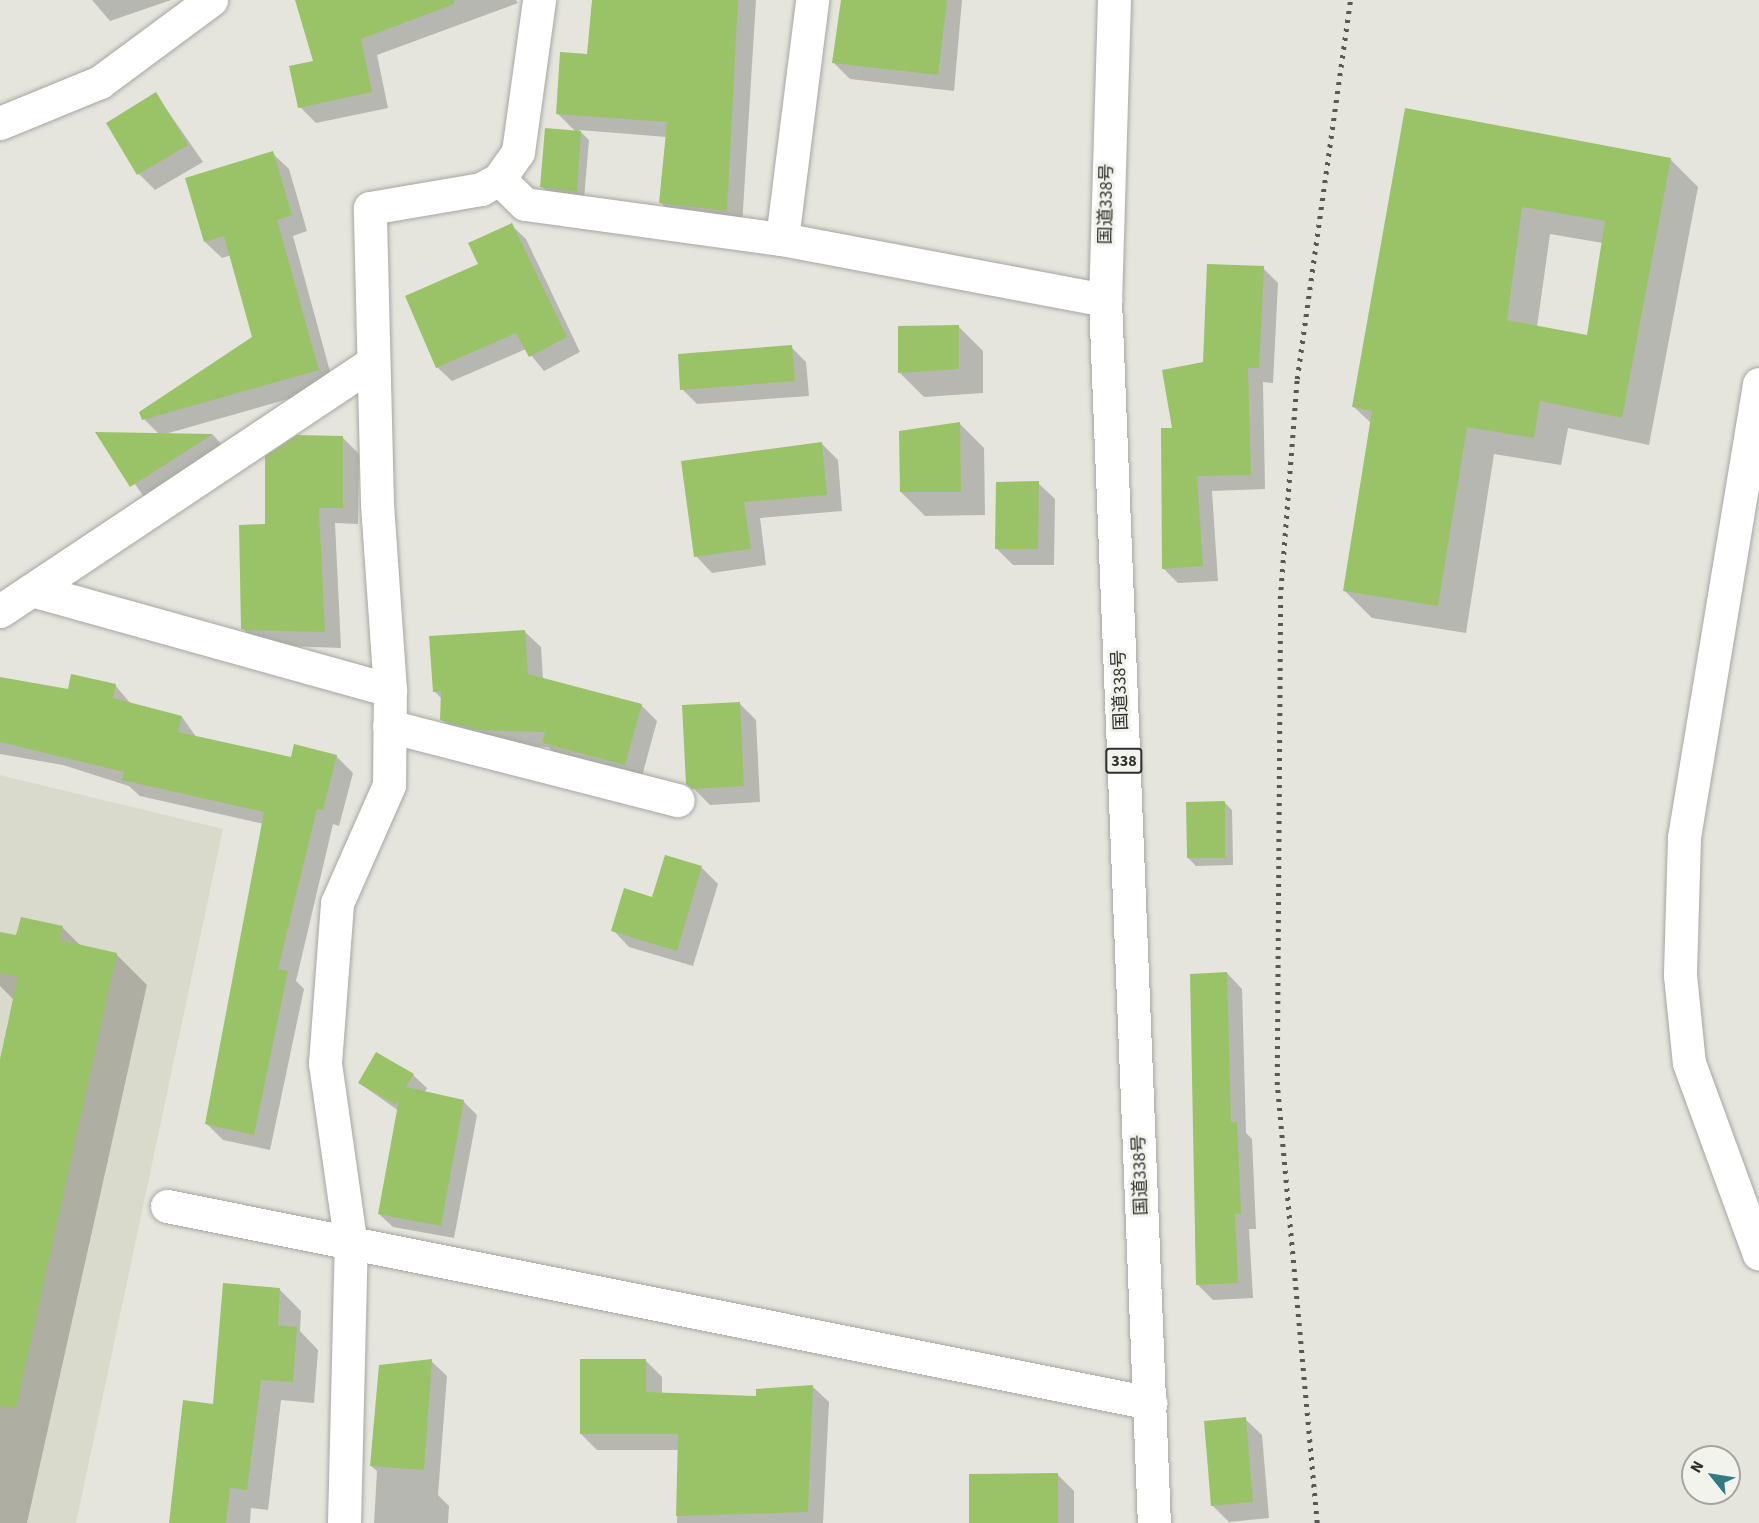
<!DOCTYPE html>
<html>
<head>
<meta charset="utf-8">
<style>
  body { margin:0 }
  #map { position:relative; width:1759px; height:1523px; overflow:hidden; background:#e5e5de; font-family:"Source Sans 3","Noto Sans JP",sans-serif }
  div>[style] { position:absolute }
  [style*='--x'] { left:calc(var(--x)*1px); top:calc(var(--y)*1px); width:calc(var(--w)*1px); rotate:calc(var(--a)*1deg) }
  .built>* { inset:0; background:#dadacc }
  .shadow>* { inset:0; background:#0003 }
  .building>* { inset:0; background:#9ac367 }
  .roads { filter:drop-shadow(0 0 2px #a7a7a1) drop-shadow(0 0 2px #a7a7a1) }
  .minor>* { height:33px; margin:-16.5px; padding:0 16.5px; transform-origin:16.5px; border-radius:16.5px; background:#fff }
  .trunk>* { height:33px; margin:-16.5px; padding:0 16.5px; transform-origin:16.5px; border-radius:16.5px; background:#fff }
  .rail>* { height:4.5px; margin-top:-2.25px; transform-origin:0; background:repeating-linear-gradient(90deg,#585854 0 3px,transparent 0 9px) }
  span { translate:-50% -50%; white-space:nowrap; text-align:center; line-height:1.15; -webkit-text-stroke:6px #f2f3ec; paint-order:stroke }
  .shield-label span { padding:2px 4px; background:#f2f3ec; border:2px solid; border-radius:4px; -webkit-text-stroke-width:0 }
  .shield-label { font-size:16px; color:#2f2f2c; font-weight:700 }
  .street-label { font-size:18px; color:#2f2f2c }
  .north { position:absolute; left:1681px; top:1445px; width:60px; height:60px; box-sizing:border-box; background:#f2f3ec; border:2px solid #a4a59f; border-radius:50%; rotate:300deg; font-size:16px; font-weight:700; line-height:24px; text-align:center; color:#2f2f2c }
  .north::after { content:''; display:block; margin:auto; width:21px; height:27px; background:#337b84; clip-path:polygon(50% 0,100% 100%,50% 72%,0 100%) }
</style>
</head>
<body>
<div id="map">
  <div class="built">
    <i style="clip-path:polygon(0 775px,223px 829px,76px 1523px,0 1523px)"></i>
  </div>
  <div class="shadow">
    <i style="clip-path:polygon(92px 0,171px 0,110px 21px)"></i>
    <i style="clip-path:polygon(297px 0,516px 0,518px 3px,377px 55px,388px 108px,316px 123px,300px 107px,315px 62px)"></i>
    <i style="clip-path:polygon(593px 0,756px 0,742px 226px,678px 219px,661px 203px,667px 137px,579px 130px,589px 140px,584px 199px,550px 195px,542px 187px,576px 132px,557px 113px,589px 55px)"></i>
    <i style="clip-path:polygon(842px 0,962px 0,954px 91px,850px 79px,834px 63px)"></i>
    <i style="clip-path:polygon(156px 94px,203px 162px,155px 190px,139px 174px)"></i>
    <i style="clip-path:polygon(evenodd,1407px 110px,1670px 159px,1698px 187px,1649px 445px,1568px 428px,1561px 465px,1494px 454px,1466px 633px,1372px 618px,1344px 590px,1372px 424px,1354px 407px,1407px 110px,1550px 234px,1603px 243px,1588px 336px,1537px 327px,1550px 234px)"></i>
    <i style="clip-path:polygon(272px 153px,289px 169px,307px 231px,293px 236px,334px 386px,165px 434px,213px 435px,228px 451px,148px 502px,98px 434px,159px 434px,144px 419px,254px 338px,231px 255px,222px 258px,205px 242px)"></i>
    <i style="clip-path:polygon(511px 225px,526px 239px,580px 352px,544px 371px,526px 349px,452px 381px,437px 367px,480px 264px)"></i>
    <i style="clip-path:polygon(1263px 268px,1278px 283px,1273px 383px,1263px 382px,1265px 489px,1212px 491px,1218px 581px,1178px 583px,1163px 568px,1174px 430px,1204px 363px)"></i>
    <i style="clip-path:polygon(958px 326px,983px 351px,983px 393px,924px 397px,900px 373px)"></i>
    <i style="clip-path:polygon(791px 347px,806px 362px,809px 396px,697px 404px,682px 389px)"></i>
    <i style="clip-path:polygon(960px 424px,984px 448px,985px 515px,925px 516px,901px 492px)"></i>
    <i style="clip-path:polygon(342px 437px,359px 454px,358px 524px,335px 523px,341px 648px,259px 645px,242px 628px,266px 525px)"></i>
    <i style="clip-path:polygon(821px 443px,838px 460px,842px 511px,760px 518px,766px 565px,712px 573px,696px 556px,683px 463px)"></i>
    <i style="clip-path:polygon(1038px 483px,1055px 499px,1054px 565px,1013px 565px,997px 549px)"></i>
    <i style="clip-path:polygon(525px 632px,541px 647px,543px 679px,641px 705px,657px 721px,641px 780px,560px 758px,548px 747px,495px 745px,457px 735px,441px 719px,442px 699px,434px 691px)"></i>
    <i style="clip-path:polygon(0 678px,69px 690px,115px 685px,131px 704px,182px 717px,197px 738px,292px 758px,336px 756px,353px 773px,339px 826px,333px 824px,296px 981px,304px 989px,270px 1150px,223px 1140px,206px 1123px,264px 824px,140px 796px,129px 786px,63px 765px,0 754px)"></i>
    <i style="clip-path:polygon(740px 704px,756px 720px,760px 802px,710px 805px,688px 783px)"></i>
    <i style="clip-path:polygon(1224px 802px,1232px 810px,1233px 865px,1196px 866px,1188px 858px)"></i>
    <i style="clip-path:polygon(666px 857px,702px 868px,718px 884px,693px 966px,629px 947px,613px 930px,653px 899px)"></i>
    <i style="clip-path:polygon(62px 927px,81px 946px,116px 954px,147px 985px,27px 1523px,0 1523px,0 1066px,13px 999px,0 986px,0 934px,17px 937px)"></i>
    <i style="clip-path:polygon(1227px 973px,1242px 989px,1246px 1133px,1252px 1139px,1256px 1229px,1249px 1229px,1253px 1298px,1213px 1300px,1197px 1284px,1195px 1229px,1200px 1229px)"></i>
    <i style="clip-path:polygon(413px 1075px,427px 1088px,424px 1093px,464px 1102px,477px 1115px,454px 1238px,393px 1227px,379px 1214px,399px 1111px,359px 1083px)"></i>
    <i style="clip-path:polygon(280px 1290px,301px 1311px,300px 1331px,318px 1350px,314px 1403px,281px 1400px,268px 1510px,251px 1508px,250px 1523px,171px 1523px,214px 1406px)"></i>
    <i style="clip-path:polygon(431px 1361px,447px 1376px,438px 1495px,449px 1506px,448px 1523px,374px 1523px,377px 1471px,371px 1466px)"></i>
    <i style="clip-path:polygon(646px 1361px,662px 1377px,662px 1394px,758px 1397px,812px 1386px,829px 1402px,823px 1523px,677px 1523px,679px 1450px,597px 1450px,581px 1434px)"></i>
    <i style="clip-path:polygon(1245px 1419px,1262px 1435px,1269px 1518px,1229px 1522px,1212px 1505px)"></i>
    <i style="clip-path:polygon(1058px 1475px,1074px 1491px,1074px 1523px,971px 1523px)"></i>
  </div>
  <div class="building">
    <i style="clip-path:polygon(295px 0,454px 0,454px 4px,361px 39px,372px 92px,298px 108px,289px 66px,313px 61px)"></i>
    <i style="clip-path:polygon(592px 0,738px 0,727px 211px,659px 203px,667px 122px,556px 114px,560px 52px,587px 54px)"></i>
    <i style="clip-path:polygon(841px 0,947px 0,938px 75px,832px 63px)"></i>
    <i style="clip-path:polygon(156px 92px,188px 145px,137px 175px,106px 123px)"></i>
    <i style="clip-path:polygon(evenodd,1405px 108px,1671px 158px,1622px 418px,1540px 401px,1534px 438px,1467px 427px,1438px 606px,1343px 591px,1372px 411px,1352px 407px,1405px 108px,1522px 207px,1605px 221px,1587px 335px,1507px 320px,1522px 207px)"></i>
    <i style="clip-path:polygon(545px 128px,581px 131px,577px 192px,540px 187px)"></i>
    <i style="clip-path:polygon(273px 151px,292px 215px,277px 220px,319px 370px,142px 420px,139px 412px,252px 337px,224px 236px,204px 242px,185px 178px)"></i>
    <i style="clip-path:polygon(512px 223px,567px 337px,529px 357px,516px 333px,436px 368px,405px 296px,478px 264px,468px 243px)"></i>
    <i style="clip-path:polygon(1207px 264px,1264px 266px,1259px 368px,1248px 368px,1251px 475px,1197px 476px,1203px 566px,1162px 569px,1161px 428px,1172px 428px,1162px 370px,1203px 362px)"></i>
    <i style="clip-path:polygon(959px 325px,959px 369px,898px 373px,898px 326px)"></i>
    <i style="clip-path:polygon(792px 345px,795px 381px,680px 390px,678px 354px)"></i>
    <i style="clip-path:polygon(960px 422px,961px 492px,900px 492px,899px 431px)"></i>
    <i style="clip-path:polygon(95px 432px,213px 434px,130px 487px)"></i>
    <i style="clip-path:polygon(297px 435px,343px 436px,343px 508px,319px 508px,325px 632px,245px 630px,241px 629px,239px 525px,265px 524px,265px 456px)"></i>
    <i style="clip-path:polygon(822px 442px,827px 495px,744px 502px,751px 549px,694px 557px,681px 461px)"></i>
    <i style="clip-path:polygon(1039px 481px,1038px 549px,995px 549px,996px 482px)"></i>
    <i style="clip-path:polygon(525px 630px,528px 674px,642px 704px,625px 765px,542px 743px,545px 732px,478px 730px,440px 720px,441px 691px,433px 692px,429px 636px)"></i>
    <i style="clip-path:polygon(71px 674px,116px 684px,113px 698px,182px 716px,178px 732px,291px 757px,294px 744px,337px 755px,323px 810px,317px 809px,278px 969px,288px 971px,254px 1135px,205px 1124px,264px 812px,122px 780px,124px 772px,0 742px,0 677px,68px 689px)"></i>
    <i style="clip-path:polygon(740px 702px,744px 786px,692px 789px,686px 784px,682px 705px)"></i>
    <i style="clip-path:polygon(1225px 801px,1225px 858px,1187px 858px,1186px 802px)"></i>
    <i style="clip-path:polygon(665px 855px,702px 866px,677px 951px,611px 931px,624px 888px,652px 897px)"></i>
    <i style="clip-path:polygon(21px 917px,63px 926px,60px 940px,117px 953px,16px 1408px,0 1406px,0 1059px,18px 977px,0 973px,0 932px,16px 935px)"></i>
    <i style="clip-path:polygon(1227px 972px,1231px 1122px,1237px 1122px,1241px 1214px,1235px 1214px,1238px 1283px,1196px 1285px,1190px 974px)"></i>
    <i style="clip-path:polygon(376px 1052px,414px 1074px,406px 1087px,464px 1100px,441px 1226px,378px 1214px,399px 1099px,396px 1105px,358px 1083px)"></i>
    <i style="clip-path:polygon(223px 1283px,280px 1288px,278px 1325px,297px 1327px,293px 1382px,261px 1380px,247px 1490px,230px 1488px,226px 1523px,169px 1523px,183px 1400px,213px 1404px)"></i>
    <i style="clip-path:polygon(432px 1359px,424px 1470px,370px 1466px,379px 1365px)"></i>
    <i style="clip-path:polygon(580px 1359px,646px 1359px,646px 1392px,756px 1396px,756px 1389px,813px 1385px,808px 1512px,676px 1516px,678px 1434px,580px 1434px)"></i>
    <i style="clip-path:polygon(1246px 1417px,1253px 1502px,1211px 1506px,1204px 1421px)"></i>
    <i style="clip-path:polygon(1058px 1473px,1058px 1523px,969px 1523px,969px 1474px)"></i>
  </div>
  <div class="roads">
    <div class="minor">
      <i style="--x:0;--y:123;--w:108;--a:-22.3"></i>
      <i style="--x:100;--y:82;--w:138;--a:-36.5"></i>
      <i style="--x:499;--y:179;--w:36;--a:44"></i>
      <i style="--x:525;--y:204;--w:259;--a:7.8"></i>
      <i style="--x:782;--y:239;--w:329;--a:10.7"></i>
      <i style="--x:782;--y:239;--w:241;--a:-82.8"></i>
      <i style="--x:1759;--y:384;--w:460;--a:99.4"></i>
      <i style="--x:1684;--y:838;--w:137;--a:91.7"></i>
      <i style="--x:1680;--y:975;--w:88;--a:84.2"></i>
      <i style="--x:1689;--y:1063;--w:203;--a:69.9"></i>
      <i style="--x:32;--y:590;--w:372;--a:15.6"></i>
      <i style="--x:0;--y:611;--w:448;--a:-33.7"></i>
      <i style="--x:389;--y:726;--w:298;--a:14.4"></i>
      <i style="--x:167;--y:1206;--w:1003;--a:11.33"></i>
      <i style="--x:344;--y:1523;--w:277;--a:-88.6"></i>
      <i style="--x:351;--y:1246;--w:185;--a:-98.1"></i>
      <i style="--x:325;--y:1063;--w:160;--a:-85.7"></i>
      <i style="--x:337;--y:903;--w:129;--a:-66.2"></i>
      <i style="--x:389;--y:785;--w:95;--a:-89.4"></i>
      <i style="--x:390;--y:690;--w:187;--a:-94"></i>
      <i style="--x:377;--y:503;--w:295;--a:-91.4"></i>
      <i style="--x:370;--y:208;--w:113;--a:-9.7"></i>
      <i style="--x:481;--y:189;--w:21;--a:-29"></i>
      <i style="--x:499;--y:179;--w:33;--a:-55"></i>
      <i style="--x:518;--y:152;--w:153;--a:-82.1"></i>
    </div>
    <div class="trunk">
      <i style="--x:1114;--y:0;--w:300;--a:91.7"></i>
      <i style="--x:1105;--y:300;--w:1224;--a:87.71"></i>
    </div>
  </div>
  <div class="rail">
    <i style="--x:1317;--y:1523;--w:440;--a:-95.2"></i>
    <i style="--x:1277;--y:1085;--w:486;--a:-89.6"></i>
    <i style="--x:1280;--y:599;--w:221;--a:-85.6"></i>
    <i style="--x:1297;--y:379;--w:383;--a:-82"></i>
  </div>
  <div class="shield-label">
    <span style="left:1124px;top:761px">338</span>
  </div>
  <div class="street-label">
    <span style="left:1107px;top:204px;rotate:-89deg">国道338号</span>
    <span style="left:1121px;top:690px;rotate:-92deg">国道338号</span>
    <span style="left:1141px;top:1175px;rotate:-92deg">国道338号</span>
  </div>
  <div class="north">N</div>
</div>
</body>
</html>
